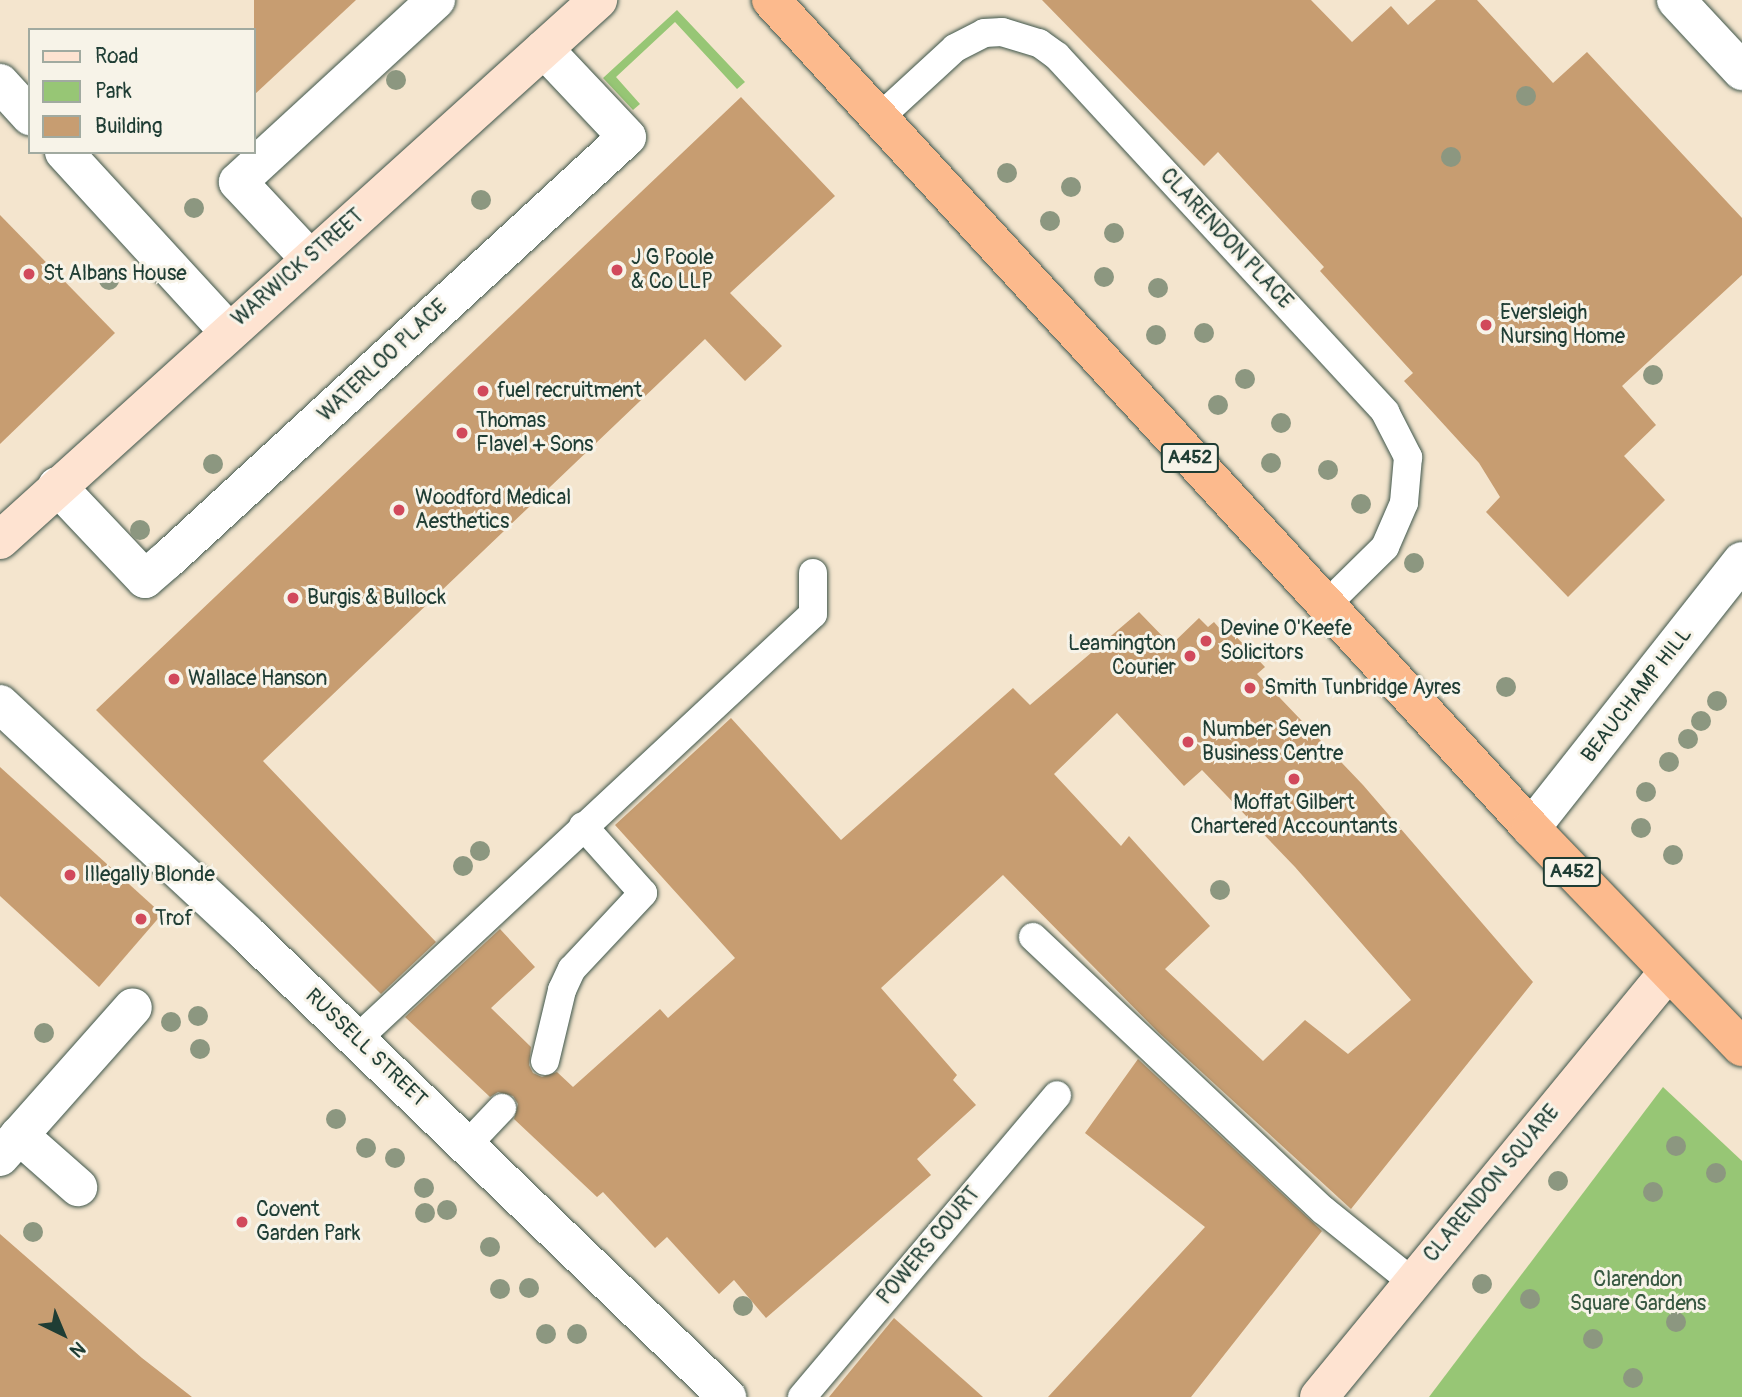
<!DOCTYPE html>
<html>
<head>
<meta charset="utf-8">
<style>
  body { margin:0 }
  #map { position:relative; width:1742px; height:1397px; overflow:hidden; background:#f4e5ce; font-family:Pangolin,sans-serif }
  div>[style] { position:absolute }
  [style*='--x'] { left:calc(var(--x)*1px); top:calc(var(--y)*1px); width:calc(var(--w)*1px); rotate:calc(var(--a)*1deg) }
  .green>* { inset:0; background:#97c675 }
  .building>* { inset:0; background:#c79d71 }
  .roads { filter:drop-shadow(0 0 2px #3f564b) drop-shadow(0 0 2px #3f564b) }
  .lane>* { height:28px; margin:-14px; padding:0 14px; transform-origin:14px; border-radius:14px; background:#fff }
  .street>* { height:38px; margin:-19px; padding:0 19px; transform-origin:19px; border-radius:19px; background:#fff }
  .secondary>* { height:38px; margin:-19px; padding:0 19px; transform-origin:19px; border-radius:19px; background:#fee3d1 }
  .highway>* { height:38px; margin:-19px; padding:0 19px; transform-origin:19px; border-radius:19px; background:#fcba8d }
  .trees>* { width:20px; height:20px; margin:-10px; border-radius:50%; background:#8c9780 }
  .dots>* { width:19px; height:19px; translate:-50% -50%; box-sizing:border-box; border:4px solid #f7f3e8; border-radius:50% }
  span { translate:-50% -50%; white-space:nowrap; text-align:center; line-height:1.15; -webkit-text-stroke:6px #f7f3e8; paint-order:stroke }
  .shield-label span { padding:2px 5px; background:#f7f3e8; border:2px solid; border-radius:5px; -webkit-text-stroke-width:0 }
  .shield-label { font-size:19px; color:#1f3d34; font-weight:700 }
  .street-label { font-size:21px; color:#1f3d34 }
  .poi-label { font-size:21px; color:#1f3d34 }
  .left { translate:0 -50%; text-align:left }
  .right { translate:-100% -50%; text-align:right }
  .park-label { font-size:21px; color:#375841 }
  .legend { position:absolute; left:28px; top:28px; width:228px; height:126px; box-sizing:border-box; background:#f7f3e8; border:2px solid #a1aaa0; margin:0; padding:9px 12px; list-style:none; font-size:21px; color:#1f3d34 }
  .legend li { display:flex; align-items:center; gap:14px; height:35px }
  .legend b { width:35px; border:2px solid #a1aaa0 }
  .north { position:absolute; left:28px; top:1299px; width:70px; height:70px; -webkit-text-stroke:5px #f7f3e8; paint-order:stroke; rotate:137deg; font-size:19px; font-weight:700; line-height:28px; text-align:center; color:#1f3d34 }
  .north::after { content:''; display:block; margin:auto; width:24px; height:32px; background:#1f3d34; clip-path:polygon(50% 0,100% 100%,50% 72%,0 100%) }
</style>
</head>
<body>
<div id="map">
  <div class="green">
    <i style="clip-path:polygon(677px 10px,745px 82px,737px 89px,675px 22px,616px 77px,640px 104px,633px 110px,603px 78px)"></i>
    <i style="clip-path:polygon(1663px 1087px,1742px 1161px,1742px 1397px,1429px 1397px)"></i>
  </div>
  <div class="building">
    <i style="clip-path:polygon(254px 0,356px 0,254px 95px)"></i>
    <i style="clip-path:polygon(1042px 0,1311px 0,1352px 42px,1391px 6px,1408px 25px,1436px 0,1477px 0,1553px 83px,1587px 52px,1742px 218px,1742px 275px,1622px 386px,1656px 425px,1624px 456px,1665px 500px,1568px 597px,1486px 512px,1500px 497px,1479px 463px,1404px 381px,1413px 373px,1320px 271px,1324px 267px,1218px 152px,1204px 166px)"></i>
    <i style="clip-path:polygon(741px 97px,835px 196px,730px 293px,782px 346px,745px 381px,705px 339px,263px 761px,436px 942px,381px 994px,96px 710px)"></i>
    <i style="clip-path:polygon(0 215px,115px 333px,0 444px)"></i>
    <i style="clip-path:polygon(evenodd,1139px 612px,1171px 645px,1199px 618px,1208px 627px,1214px 622px,1220px 629px,1225px 625px,1265px 667px,1257px 674px,1363px 785px,1533px 982px,1351px 1209px,1158px 1032px,1003px 875px,881px 988px,957px 1075px,953px 1080px,976px 1105px,917px 1159px,931px 1175px,766px 1318px,734px 1280px,719px 1294px,667px 1237px,655px 1248px,603px 1192px,597px 1197px,514px 1119px,518px 1104px,513px 1096px,498px 1092px,490px 1097px,405px 1017px,500px 929px,535px 967px,491px 1008px,531px 1047px,529px 1065px,533px 1073px,542px 1077px,557px 1072px,573px 1087px,660px 1009px,668px 1018px,735px 958px,615px 825px,731px 718px,841px 840px,1013px 688px,1030px 705px,1139px 612px,1117px 713px,1184px 786px,1202px 770px,1295px 867px,1411px 1000px,1348px 1054px,1305px 1020px,1263px 1061px,1165px 969px,1210px 926px,1129px 836px,1121px 846px,1054px 774px,1117px 713px)"></i>
    <i style="clip-path:polygon(0 767px,162px 914px,99px 987px,0 896px)"></i>
    <i style="clip-path:polygon(1138px 1059px,1322px 1231px,1191px 1397px,1048px 1397px,1205px 1227px,1085px 1133px)"></i>
    <i style="clip-path:polygon(0 1234px,142px 1358px,192px 1397px,0 1397px)"></i>
    <i style="clip-path:polygon(894px 1318px,983px 1397px,829px 1397px)"></i>
  </div>
  <div class="roads">
    <div class="lane">
      <i style="--x:879;--y:118;--w:103;--a:-42.6"></i>
      <i style="--x:955;--y:48;--w:33;--a:-27"></i>
      <i style="--x:984;--y:33;--w:18;--a:-3"></i>
      <i style="--x:1002;--y:32;--w:39;--a:17"></i>
      <i style="--x:1039;--y:43;--w:22;--a:36"></i>
      <i style="--x:1057;--y:56;--w:484;--a:47.3"></i>
      <i style="--x:1385;--y:412;--w:51;--a:62.9"></i>
      <i style="--x:1408;--y:457;--w:46;--a:95"></i>
      <i style="--x:1404;--y:503;--w:48;--a:113.4"></i>
      <i style="--x:1385;--y:547;--w:83;--a:135.5"></i>
      <i style="--x:1033;--y:937;--w:398;--a:43.3"></i>
      <i style="--x:1323;--y:1210;--w:113;--a:38.9"></i>
      <i style="--x:357;--y:1039;--w:623;--a:-42.98"></i>
      <i style="--x:813;--y:614;--w:41;--a:-90"></i>
      <i style="--x:545;--y:1061;--w:73;--a:-76.5"></i>
      <i style="--x:562;--y:990;--w:23;--a:-65"></i>
      <i style="--x:572;--y:969;--w:104;--a:-46.9"></i>
      <i style="--x:643;--y:893;--w:90;--a:-131.8"></i>
      <i style="--x:467;--y:1145;--w:51;--a:-46.6"></i>
      <i style="--x:802;--y:1397;--w:395;--a:-49.8"></i>
    </div>
    <div class="street">
      <i style="--x:1676;--y:0;--w:97;--a:47.1"></i>
      <i style="--x:0;--y:83;--w:45;--a:47.7"></i>
      <i style="--x:64;--y:152;--w:241;--a:47.5"></i>
      <i style="--x:309;--y:258;--w:104;--a:-133.1"></i>
      <i style="--x:238;--y:182;--w:269;--a:-42.6"></i>
      <i style="--x:57;--y:486;--w:128;--a:46.6"></i>
      <i style="--x:145;--y:579;--w:28;--a:-41"></i>
      <i style="--x:166;--y:561;--w:626;--a:-42.61"></i>
      <i style="--x:627;--y:137;--w:121;--a:-133.3"></i>
      <i style="--x:0;--y:704;--w:335;--a:42.9"></i>
      <i style="--x:245;--y:932;--w:670;--a:43.97"></i>
      <i style="--x:1531;--y:828;--w:340;--a:-51.7"></i>
      <i style="--x:19;--y:1135;--w:79;--a:41.4"></i>
      <i style="--x:0;--y:1157;--w:200;--a:-48.4"></i>
    </div>
    <div class="secondary">
      <i style="--x:0;--y:540;--w:806;--a:-42.08"></i>
      <i style="--x:1319;--y:1397;--w:550;--a:-50.61"></i>
    </div>
    <div class="highway">
      <i style="--x:771;--y:0;--w:1124;--a:47.45"></i>
      <i style="--x:1531;--y:828;--w:304;--a:46.1"></i>
    </div>
  </div>
  <div class="trees">
    <i style="left:396px;top:80px"></i>
    <i style="left:1526px;top:96px"></i>
    <i style="left:1451px;top:157px"></i>
    <i style="left:1007px;top:173px"></i>
    <i style="left:1071px;top:187px"></i>
    <i style="left:481px;top:200px"></i>
    <i style="left:194px;top:208px"></i>
    <i style="left:1050px;top:221px"></i>
    <i style="left:1114px;top:233px"></i>
    <i style="left:1104px;top:277px"></i>
    <i style="left:109px;top:280px"></i>
    <i style="left:1158px;top:288px"></i>
    <i style="left:1204px;top:333px"></i>
    <i style="left:1156px;top:335px"></i>
    <i style="left:1653px;top:375px"></i>
    <i style="left:1245px;top:379px"></i>
    <i style="left:1218px;top:405px"></i>
    <i style="left:1281px;top:423px"></i>
    <i style="left:1271px;top:463px"></i>
    <i style="left:213px;top:464px"></i>
    <i style="left:1328px;top:470px"></i>
    <i style="left:1361px;top:504px"></i>
    <i style="left:140px;top:530px"></i>
    <i style="left:1414px;top:563px"></i>
    <i style="left:1506px;top:687px"></i>
    <i style="left:1717px;top:701px"></i>
    <i style="left:1701px;top:721px"></i>
    <i style="left:1688px;top:739px"></i>
    <i style="left:1669px;top:762px"></i>
    <i style="left:1646px;top:792px"></i>
    <i style="left:1641px;top:828px"></i>
    <i style="left:480px;top:851px"></i>
    <i style="left:1673px;top:855px"></i>
    <i style="left:463px;top:866px"></i>
    <i style="left:1220px;top:890px"></i>
    <i style="left:198px;top:1016px"></i>
    <i style="left:171px;top:1022px"></i>
    <i style="left:44px;top:1033px"></i>
    <i style="left:200px;top:1049px"></i>
    <i style="left:336px;top:1119px"></i>
    <i style="left:1676px;top:1146px"></i>
    <i style="left:366px;top:1148px"></i>
    <i style="left:395px;top:1158px"></i>
    <i style="left:1716px;top:1173px"></i>
    <i style="left:1558px;top:1181px"></i>
    <i style="left:424px;top:1188px"></i>
    <i style="left:1653px;top:1192px"></i>
    <i style="left:447px;top:1210px"></i>
    <i style="left:425px;top:1213px"></i>
    <i style="left:33px;top:1232px"></i>
    <i style="left:490px;top:1247px"></i>
    <i style="left:1482px;top:1284px"></i>
    <i style="left:529px;top:1288px"></i>
    <i style="left:500px;top:1289px"></i>
    <i style="left:1530px;top:1299px"></i>
    <i style="left:743px;top:1306px"></i>
    <i style="left:1676px;top:1322px"></i>
    <i style="left:546px;top:1334px"></i>
    <i style="left:577px;top:1334px"></i>
    <i style="left:1593px;top:1339px"></i>
    <i style="left:1633px;top:1378px"></i>
  </div>
  <div class="dots">
    <i style="left:617px;top:270px;background:#d1495b"></i>
    <i style="left:29px;top:274px;background:#d1495b"></i>
    <i style="left:1486px;top:325px;background:#d1495b"></i>
    <i style="left:483px;top:391px;background:#d1495b"></i>
    <i style="left:462px;top:433px;background:#d1495b"></i>
    <i style="left:399px;top:510px;background:#d1495b"></i>
    <i style="left:293px;top:598px;background:#d1495b"></i>
    <i style="left:1206px;top:641px;background:#d1495b"></i>
    <i style="left:1190px;top:656px;background:#d1495b"></i>
    <i style="left:174px;top:679px;background:#d1495b"></i>
    <i style="left:1250px;top:688px;background:#d1495b"></i>
    <i style="left:1188px;top:742px;background:#d1495b"></i>
    <i style="left:1294px;top:779px;background:#d1495b"></i>
    <i style="left:70px;top:875px;background:#d1495b"></i>
    <i style="left:141px;top:919px;background:#d1495b"></i>
    <i style="left:242px;top:1222px;background:#d1495b"></i>
  </div>
  <div class="shield-label">
    <span style="left:1190px;top:458px">A452</span>
    <span style="left:1572px;top:872px">A452</span>
  </div>
  <div class="street-label">
    <span style="left:1226px;top:239px;rotate:47deg">CLARENDON PLACE</span>
    <span style="left:298px;top:268px;rotate:-41deg">WARWICK STREET</span>
    <span style="left:383px;top:361px;rotate:-43deg">WATERLOO PLACE</span>
    <span style="left:1637px;top:695px;rotate:-52deg">BEAUCHAMP HILL</span>
    <span style="left:366px;top:1048px;rotate:44deg">RUSSELL STREET</span>
    <span style="left:1492px;top:1184px;rotate:-50deg">CLARENDON SQUARE</span>
    <span style="left:929px;top:1246px;rotate:-50deg">POWERS COURT</span>
  </div>
  <div class="poi-label">
    <span class="left" style="left:631px;top:270px">J G Poole<br>&amp; Co LLP</span>
    <span class="left" style="left:43px;top:274px">St Albans House</span>
    <span class="left" style="left:1500px;top:325px">Eversleigh<br>Nursing Home</span>
    <span class="left" style="left:497px;top:391px">fuel recruitment</span>
    <span class="left" style="left:476px;top:433px">Thomas<br>Flavel + Sons</span>
    <span class="left" style="left:415px;top:510px">Woodford Medical<br>Aesthetics</span>
    <span class="left" style="left:307px;top:598px">Burgis &amp; Bullock</span>
    <span class="left" style="left:1220px;top:641px">Devine O'Keefe<br>Solicitors</span>
    <span class="right" style="left:1176px;top:656px">Leamington<br>Courier</span>
    <span class="left" style="left:188px;top:679px">Wallace Hanson</span>
    <span class="left" style="left:1264px;top:688px">Smith Tunbridge Ayres</span>
    <span class="left" style="left:1202px;top:742px">Number Seven<br>Business Centre</span>
    <span style="left:1294px;top:815px">Moffat Gilbert<br>Chartered Accountants</span>
    <span class="left" style="left:84px;top:875px">Illegally Blonde</span>
    <span class="left" style="left:155px;top:919px">Trof</span>
    <span class="left" style="left:256px;top:1222px">Covent<br>Garden Park</span>
  </div>
  <div class="park-label">
    <span style="left:1638px;top:1292px">Clarendon<br>Square Gardens</span>
  </div>
  <ul class="legend">
  <li><b style="height:9px;background:#fee3d1"></b>Road</li>
  <li><b style="height:19px;background:#97c675"></b>Park</li>
  <li><b style="height:19px;background:#c79d71"></b>Building</li>
  </ul>
  <div class="north">N</div>
</div>
</body>
</html>
